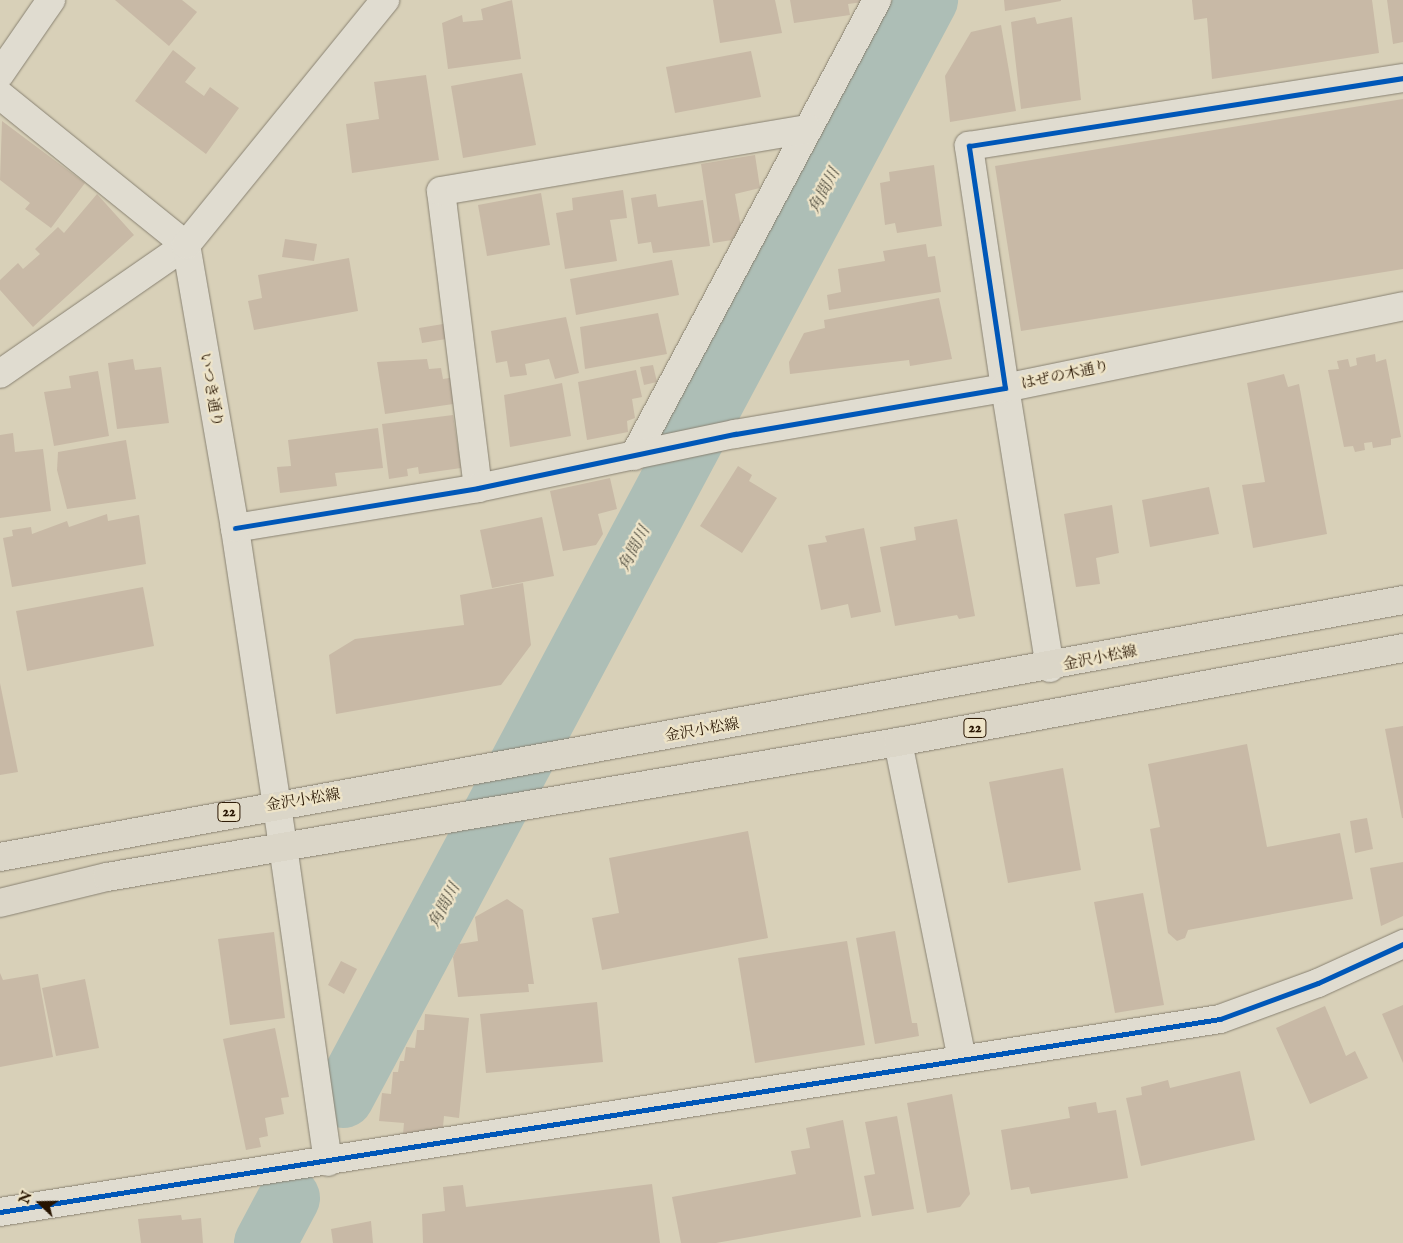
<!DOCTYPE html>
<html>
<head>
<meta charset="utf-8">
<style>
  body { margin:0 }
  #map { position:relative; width:1403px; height:1243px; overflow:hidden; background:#d8d0b8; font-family:"IM FELL English","Noto Serif JP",serif }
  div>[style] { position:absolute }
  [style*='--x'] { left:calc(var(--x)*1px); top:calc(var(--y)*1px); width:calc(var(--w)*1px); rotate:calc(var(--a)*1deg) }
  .river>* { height:62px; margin:-31px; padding:0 31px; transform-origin:31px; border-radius:31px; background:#adbeb6 }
  .building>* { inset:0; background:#c8b9a6 }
  .roads { filter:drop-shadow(0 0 1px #898272) drop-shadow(0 0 1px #898272) }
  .street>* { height:28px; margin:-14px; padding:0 14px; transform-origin:14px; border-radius:14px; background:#e0dcd0 }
  .secondary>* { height:28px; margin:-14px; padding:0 14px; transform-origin:14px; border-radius:14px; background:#e0dcd0 }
  .primary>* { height:28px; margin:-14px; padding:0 14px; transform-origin:14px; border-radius:14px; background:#dbd6c8 }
  .cycleway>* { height:5px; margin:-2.5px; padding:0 2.5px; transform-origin:2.5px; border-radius:2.5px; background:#0057b8 }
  span { translate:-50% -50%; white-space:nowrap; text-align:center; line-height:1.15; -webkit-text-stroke:4.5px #eee4c8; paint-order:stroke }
  .shield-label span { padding:1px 4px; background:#eee4c8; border:1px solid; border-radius:4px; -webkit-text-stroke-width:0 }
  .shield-label { font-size:14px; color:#271400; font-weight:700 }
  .street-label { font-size:15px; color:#271400 }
  .water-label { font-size:16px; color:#504d3f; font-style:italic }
  .north { position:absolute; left:15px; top:1178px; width:50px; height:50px; -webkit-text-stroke:4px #eee4c8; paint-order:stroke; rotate:291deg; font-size:14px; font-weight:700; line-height:20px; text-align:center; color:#271400 }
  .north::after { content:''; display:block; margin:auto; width:18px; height:22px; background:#271400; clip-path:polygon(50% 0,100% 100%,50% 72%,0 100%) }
</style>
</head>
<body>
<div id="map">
  <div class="river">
    <i style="--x:343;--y:1097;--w:1243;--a:-61.97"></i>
    <i style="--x:265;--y:1243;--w:51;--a:-61.9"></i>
  </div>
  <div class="building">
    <i style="clip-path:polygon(115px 0,182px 0,197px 12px,169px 46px)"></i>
    <i style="clip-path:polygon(512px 0,521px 59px,448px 69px,442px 23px,462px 15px,463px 22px,483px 20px,481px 9px)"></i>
    <i style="clip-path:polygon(713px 0,775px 0,782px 33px,720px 43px)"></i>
    <i style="clip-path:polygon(790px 0,862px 0,863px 2px,848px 4px,850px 15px,794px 23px)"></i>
    <i style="clip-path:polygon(1004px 0,1061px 0,1061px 1px,1005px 11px)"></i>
    <i style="clip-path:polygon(1192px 0,1372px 0,1379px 53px,1212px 79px,1207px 18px,1194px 20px)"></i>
    <i style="clip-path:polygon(1387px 0,1403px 0,1403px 42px,1393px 44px)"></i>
    <i style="clip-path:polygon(1035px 17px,1037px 24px,1072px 17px,1081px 100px,1021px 109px,1011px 22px)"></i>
    <i style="clip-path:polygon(1001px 25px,1016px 111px,950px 122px,945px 76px,971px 32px)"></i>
    <i style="clip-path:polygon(173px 50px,196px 68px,185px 82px,204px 96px,210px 87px,239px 108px,206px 154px,135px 101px)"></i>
    <i style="clip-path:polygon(751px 51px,761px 97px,675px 113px,666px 67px)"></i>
    <i style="clip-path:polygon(522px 73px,536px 145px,463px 158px,451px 86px)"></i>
    <i style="clip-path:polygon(426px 75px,439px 160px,352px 173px,346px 124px,379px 119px,374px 82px)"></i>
    <i style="clip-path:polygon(1403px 99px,1403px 269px,1021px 331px,995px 166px)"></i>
    <i style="clip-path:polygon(2px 121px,85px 183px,51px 228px,25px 209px,30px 203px,0 180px)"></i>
    <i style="clip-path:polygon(755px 155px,760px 188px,735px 194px,741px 227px,732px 240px,713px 243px,701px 164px)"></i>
    <i style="clip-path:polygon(934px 165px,942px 226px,897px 233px,895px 223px,885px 225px,880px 183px,890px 181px,889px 172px)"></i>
    <i style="clip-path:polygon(623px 190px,627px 218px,610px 220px,617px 261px,565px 269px,556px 213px,573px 210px,572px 198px)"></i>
    <i style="clip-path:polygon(541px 193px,550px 245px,487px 256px,478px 205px)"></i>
    <i style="clip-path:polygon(97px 194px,134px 235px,33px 327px,0 290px,0 280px,18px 263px,23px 269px,40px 254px,35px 249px,58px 227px,64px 233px)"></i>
    <i style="clip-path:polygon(656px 194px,658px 207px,703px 200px,710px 246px,653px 253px,651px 242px,638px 244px,631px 198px)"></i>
    <i style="clip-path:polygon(285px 239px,317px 244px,314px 261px,282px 257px)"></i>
    <i style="clip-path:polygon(926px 244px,928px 257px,935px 256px,941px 292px,829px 310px,827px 295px,841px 292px,838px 269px,885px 261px,883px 251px)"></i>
    <i style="clip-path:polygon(349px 258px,358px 311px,254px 330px,248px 301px,262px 298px,258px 275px)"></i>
    <i style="clip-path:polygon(672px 260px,679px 295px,576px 315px,570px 279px)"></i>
    <i style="clip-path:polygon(939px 298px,952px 359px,910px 366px,909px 360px,790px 374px,789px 362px,804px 333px,825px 328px,824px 320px)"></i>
    <i style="clip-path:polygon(658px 313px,667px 354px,585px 369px,580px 327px)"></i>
    <i style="clip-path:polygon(566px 317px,579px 373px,555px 379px,549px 359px,525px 364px,527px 375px,510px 377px,507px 361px,496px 363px,491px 331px)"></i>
    <i style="clip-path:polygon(449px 323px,452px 338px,422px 343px,419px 328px)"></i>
    <i style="clip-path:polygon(1375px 354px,1376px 362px,1386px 359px,1401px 437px,1391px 439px,1391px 445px,1373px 448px,1372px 442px,1364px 443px,1365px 450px,1355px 452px,1353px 446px,1344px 447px,1328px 370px,1339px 369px,1337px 361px,1348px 359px,1350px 367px,1357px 365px,1356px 358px)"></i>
    <i style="clip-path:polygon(133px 359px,135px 370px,161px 367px,169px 423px,117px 429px,108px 363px)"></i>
    <i style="clip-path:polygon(427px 359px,429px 369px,441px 368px,443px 379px,455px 377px,460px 403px,385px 414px,377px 362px)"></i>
    <i style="clip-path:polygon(653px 365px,657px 382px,644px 385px,640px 367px)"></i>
    <i style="clip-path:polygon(636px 370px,642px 397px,632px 399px,635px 418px,627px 421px,628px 432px,587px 440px,578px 382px)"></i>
    <i style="clip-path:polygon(98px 371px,109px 436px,54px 446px,44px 392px,71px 388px,69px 376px)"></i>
    <i style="clip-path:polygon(1284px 374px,1288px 387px,1299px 384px,1327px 534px,1253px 548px,1242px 485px,1265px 482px,1247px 383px)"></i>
    <i style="clip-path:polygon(562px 383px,571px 436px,510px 447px,504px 395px)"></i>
    <i style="clip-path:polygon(453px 415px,461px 468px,419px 474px,418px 467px,407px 469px,408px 476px,389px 479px,382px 424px)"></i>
    <i style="clip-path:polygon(378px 428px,383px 468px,335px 473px,337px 486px,280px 493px,277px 467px,291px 466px,288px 440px)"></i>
    <i style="clip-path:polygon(13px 433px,15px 452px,43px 449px,51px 511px,0 518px,0 435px)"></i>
    <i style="clip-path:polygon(126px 440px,136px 499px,67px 509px,57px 470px,58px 452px)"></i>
    <i style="clip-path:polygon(738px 466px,752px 475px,749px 481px,777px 498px,742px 553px,700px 526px)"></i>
    <i style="clip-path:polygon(610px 478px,617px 509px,598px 514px,603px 534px,596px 545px,563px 551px,550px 491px)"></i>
    <i style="clip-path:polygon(1209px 487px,1219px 534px,1150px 547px,1142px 500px)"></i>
    <i style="clip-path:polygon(1112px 505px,1119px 553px,1096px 558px,1100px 584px,1076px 587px,1064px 514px)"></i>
    <i style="clip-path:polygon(107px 514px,108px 521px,139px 515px,146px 564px,12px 587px,3px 538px,13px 536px,12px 530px,31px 527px,32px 534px,67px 521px,69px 527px)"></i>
    <i style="clip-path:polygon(542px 517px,554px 576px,492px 588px,480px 530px)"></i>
    <i style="clip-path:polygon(957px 519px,975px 616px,959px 619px,957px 615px,895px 626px,880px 547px,916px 540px,914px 527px)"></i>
    <i style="clip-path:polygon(864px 528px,881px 612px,851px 618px,848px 604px,821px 610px,808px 545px,827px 542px,825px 536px)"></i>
    <i style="clip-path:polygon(523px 583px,531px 645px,501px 685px,336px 714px,329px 655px,355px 639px,464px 625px,460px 595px)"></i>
    <i style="clip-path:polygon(143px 587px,154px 646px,27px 671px,16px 611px)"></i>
    <i style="clip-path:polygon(0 683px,18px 772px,0 775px)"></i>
    <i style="clip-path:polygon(1403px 726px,1403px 818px,1402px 818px,1385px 729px)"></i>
    <i style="clip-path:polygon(1247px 744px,1267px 847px,1340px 833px,1353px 899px,1188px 930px,1185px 938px,1177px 941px,1168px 933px,1150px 829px,1160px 827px,1148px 764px)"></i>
    <i style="clip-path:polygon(1063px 768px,1081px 870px,1008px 883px,989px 782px)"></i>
    <i style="clip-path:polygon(1367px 818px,1373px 849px,1355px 853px,1350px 821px)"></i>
    <i style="clip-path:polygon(748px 831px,768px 938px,602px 970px,592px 918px,619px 913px,609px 858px)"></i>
    <i style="clip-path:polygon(1403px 862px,1403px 916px,1381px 926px,1370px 868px)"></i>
    <i style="clip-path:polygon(1143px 893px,1164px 1005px,1115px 1013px,1094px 902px)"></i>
    <i style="clip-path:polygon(507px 899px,523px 910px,534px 984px,528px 984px,529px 992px,458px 997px,453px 957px,459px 944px,478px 941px,475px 917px)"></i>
    <i style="clip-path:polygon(895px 931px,912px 1023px,917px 1023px,919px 1036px,875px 1044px,856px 938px)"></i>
    <i style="clip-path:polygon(274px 932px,285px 1018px,230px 1025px,218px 939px)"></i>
    <i style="clip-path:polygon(847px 941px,865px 1045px,755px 1063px,738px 958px)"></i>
    <i style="clip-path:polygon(341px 961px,357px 969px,344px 994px,328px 985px)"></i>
    <i style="clip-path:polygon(0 973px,3px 980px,38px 974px,53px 1057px,0 1067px)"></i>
    <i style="clip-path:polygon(85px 979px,99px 1048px,56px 1056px,42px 988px)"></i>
    <i style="clip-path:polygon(597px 1002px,603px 1062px,486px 1073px,480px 1014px)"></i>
    <i style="clip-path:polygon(1403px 1005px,1403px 1063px,1382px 1014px)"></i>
    <i style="clip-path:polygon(1325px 1006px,1346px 1056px,1355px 1051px,1368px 1078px,1310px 1104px,1276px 1028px)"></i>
    <i style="clip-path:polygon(425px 1014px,469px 1018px,459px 1118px,444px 1116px,442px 1138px,403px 1134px,404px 1123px,379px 1121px,382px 1093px,391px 1094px,393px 1072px,398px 1072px,400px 1061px,404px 1061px,406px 1047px,415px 1048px,417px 1030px,424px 1030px)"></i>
    <i style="clip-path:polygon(275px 1028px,289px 1097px,281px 1098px,284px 1114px,265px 1118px,268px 1136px,259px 1138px,261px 1147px,246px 1150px,223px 1039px)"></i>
    <i style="clip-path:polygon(1240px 1071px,1255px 1140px,1141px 1166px,1126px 1098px,1142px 1095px,1141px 1087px,1168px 1080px,1170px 1088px)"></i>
    <i style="clip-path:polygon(952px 1094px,970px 1194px,960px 1207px,927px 1213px,907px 1103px)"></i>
    <i style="clip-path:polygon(1096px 1102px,1098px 1113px,1116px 1110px,1128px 1178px,1031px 1194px,1029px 1187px,1011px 1190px,1001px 1130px,1070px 1118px,1068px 1107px)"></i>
    <i style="clip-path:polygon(897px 1116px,914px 1209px,872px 1216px,864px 1176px,875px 1174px,865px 1122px)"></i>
    <i style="clip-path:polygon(843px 1120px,861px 1217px,716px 1243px,681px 1243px,672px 1197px,796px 1174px,791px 1151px,810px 1148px,806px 1128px)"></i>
    <i style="clip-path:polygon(652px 1184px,660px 1243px,423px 1243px,422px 1214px,445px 1211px,443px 1187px,463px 1185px,466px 1207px)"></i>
    <i style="clip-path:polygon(181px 1215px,182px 1220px,201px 1218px,203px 1243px,141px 1243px,138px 1219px)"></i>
    <i style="clip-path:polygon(371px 1221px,373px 1243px,333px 1243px,331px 1229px)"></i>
  </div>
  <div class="roads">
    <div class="street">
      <i style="--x:0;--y:74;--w:90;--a:-55.4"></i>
      <i style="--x:0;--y:95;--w:239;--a:38.9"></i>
      <i style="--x:186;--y:245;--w:226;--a:145.3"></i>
      <i style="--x:634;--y:456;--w:517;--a:-61.95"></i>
      <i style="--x:478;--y:488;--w:299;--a:-97.1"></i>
      <i style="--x:441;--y:191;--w:372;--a:-9.6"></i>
      <i style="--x:235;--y:528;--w:246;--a:-9.3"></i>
      <i style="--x:478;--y:488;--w:263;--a:-11.9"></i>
      <i style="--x:735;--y:434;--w:274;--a:-9.7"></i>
      <i style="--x:1005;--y:388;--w:245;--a:-98.5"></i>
      <i style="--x:969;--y:146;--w:439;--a:-8.9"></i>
      <i style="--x:1050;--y:668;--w:284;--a:-99.1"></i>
      <i style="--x:1005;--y:388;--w:406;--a:-11.6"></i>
      <i style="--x:898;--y:742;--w:324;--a:78.6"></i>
      <i style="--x:283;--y:846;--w:319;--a:81.9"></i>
      <i style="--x:0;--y:1212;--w:1235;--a:-8.99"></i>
      <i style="--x:1220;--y:1019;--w:104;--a:-20.2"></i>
      <i style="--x:1318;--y:983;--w:94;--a:-24.6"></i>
    </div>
    <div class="secondary">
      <i style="--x:283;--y:846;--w:322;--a:-98.6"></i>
      <i style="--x:235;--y:528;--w:287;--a:-99.8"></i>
      <i style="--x:186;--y:245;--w:316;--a:-50.9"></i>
    </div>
    <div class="primary">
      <i style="--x:0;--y:857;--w:1426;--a:-10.38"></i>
      <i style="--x:0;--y:903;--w:110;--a:-13.7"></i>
      <i style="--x:107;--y:877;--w:802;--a:-9.69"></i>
      <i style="--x:898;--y:742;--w:514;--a:-10.54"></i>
    </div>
  </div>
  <div class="cycleway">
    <i style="--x:235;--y:528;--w:246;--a:-9.3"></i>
    <i style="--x:478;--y:488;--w:263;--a:-11.9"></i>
    <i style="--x:735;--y:434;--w:274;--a:-9.7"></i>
    <i style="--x:1005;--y:388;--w:245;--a:-98.5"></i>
    <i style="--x:969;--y:146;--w:439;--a:-8.9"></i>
    <i style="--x:0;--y:1212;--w:1235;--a:-8.99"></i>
    <i style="--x:1220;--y:1019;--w:104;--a:-20.2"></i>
    <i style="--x:1318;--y:983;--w:94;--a:-24.6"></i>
  </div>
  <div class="shield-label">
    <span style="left:975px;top:728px">22</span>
    <span style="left:229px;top:812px">22</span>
  </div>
  <div class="street-label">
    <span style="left:1065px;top:375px;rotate:-12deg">はぜの木通り</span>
    <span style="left:211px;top:390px;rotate:80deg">いつき通り</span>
    <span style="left:1100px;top:658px;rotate:-11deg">金沢小松線</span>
    <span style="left:702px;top:730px;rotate:-10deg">金沢小松線</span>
    <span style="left:303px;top:800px;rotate:-9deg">金沢小松線</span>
  </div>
  <div class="water-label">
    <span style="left:825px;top:191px;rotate:-62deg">角間川</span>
    <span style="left:635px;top:549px;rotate:-62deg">角間川</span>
    <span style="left:445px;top:906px;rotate:-62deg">角間川</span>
  </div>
  <div class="north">N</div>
</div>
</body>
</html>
